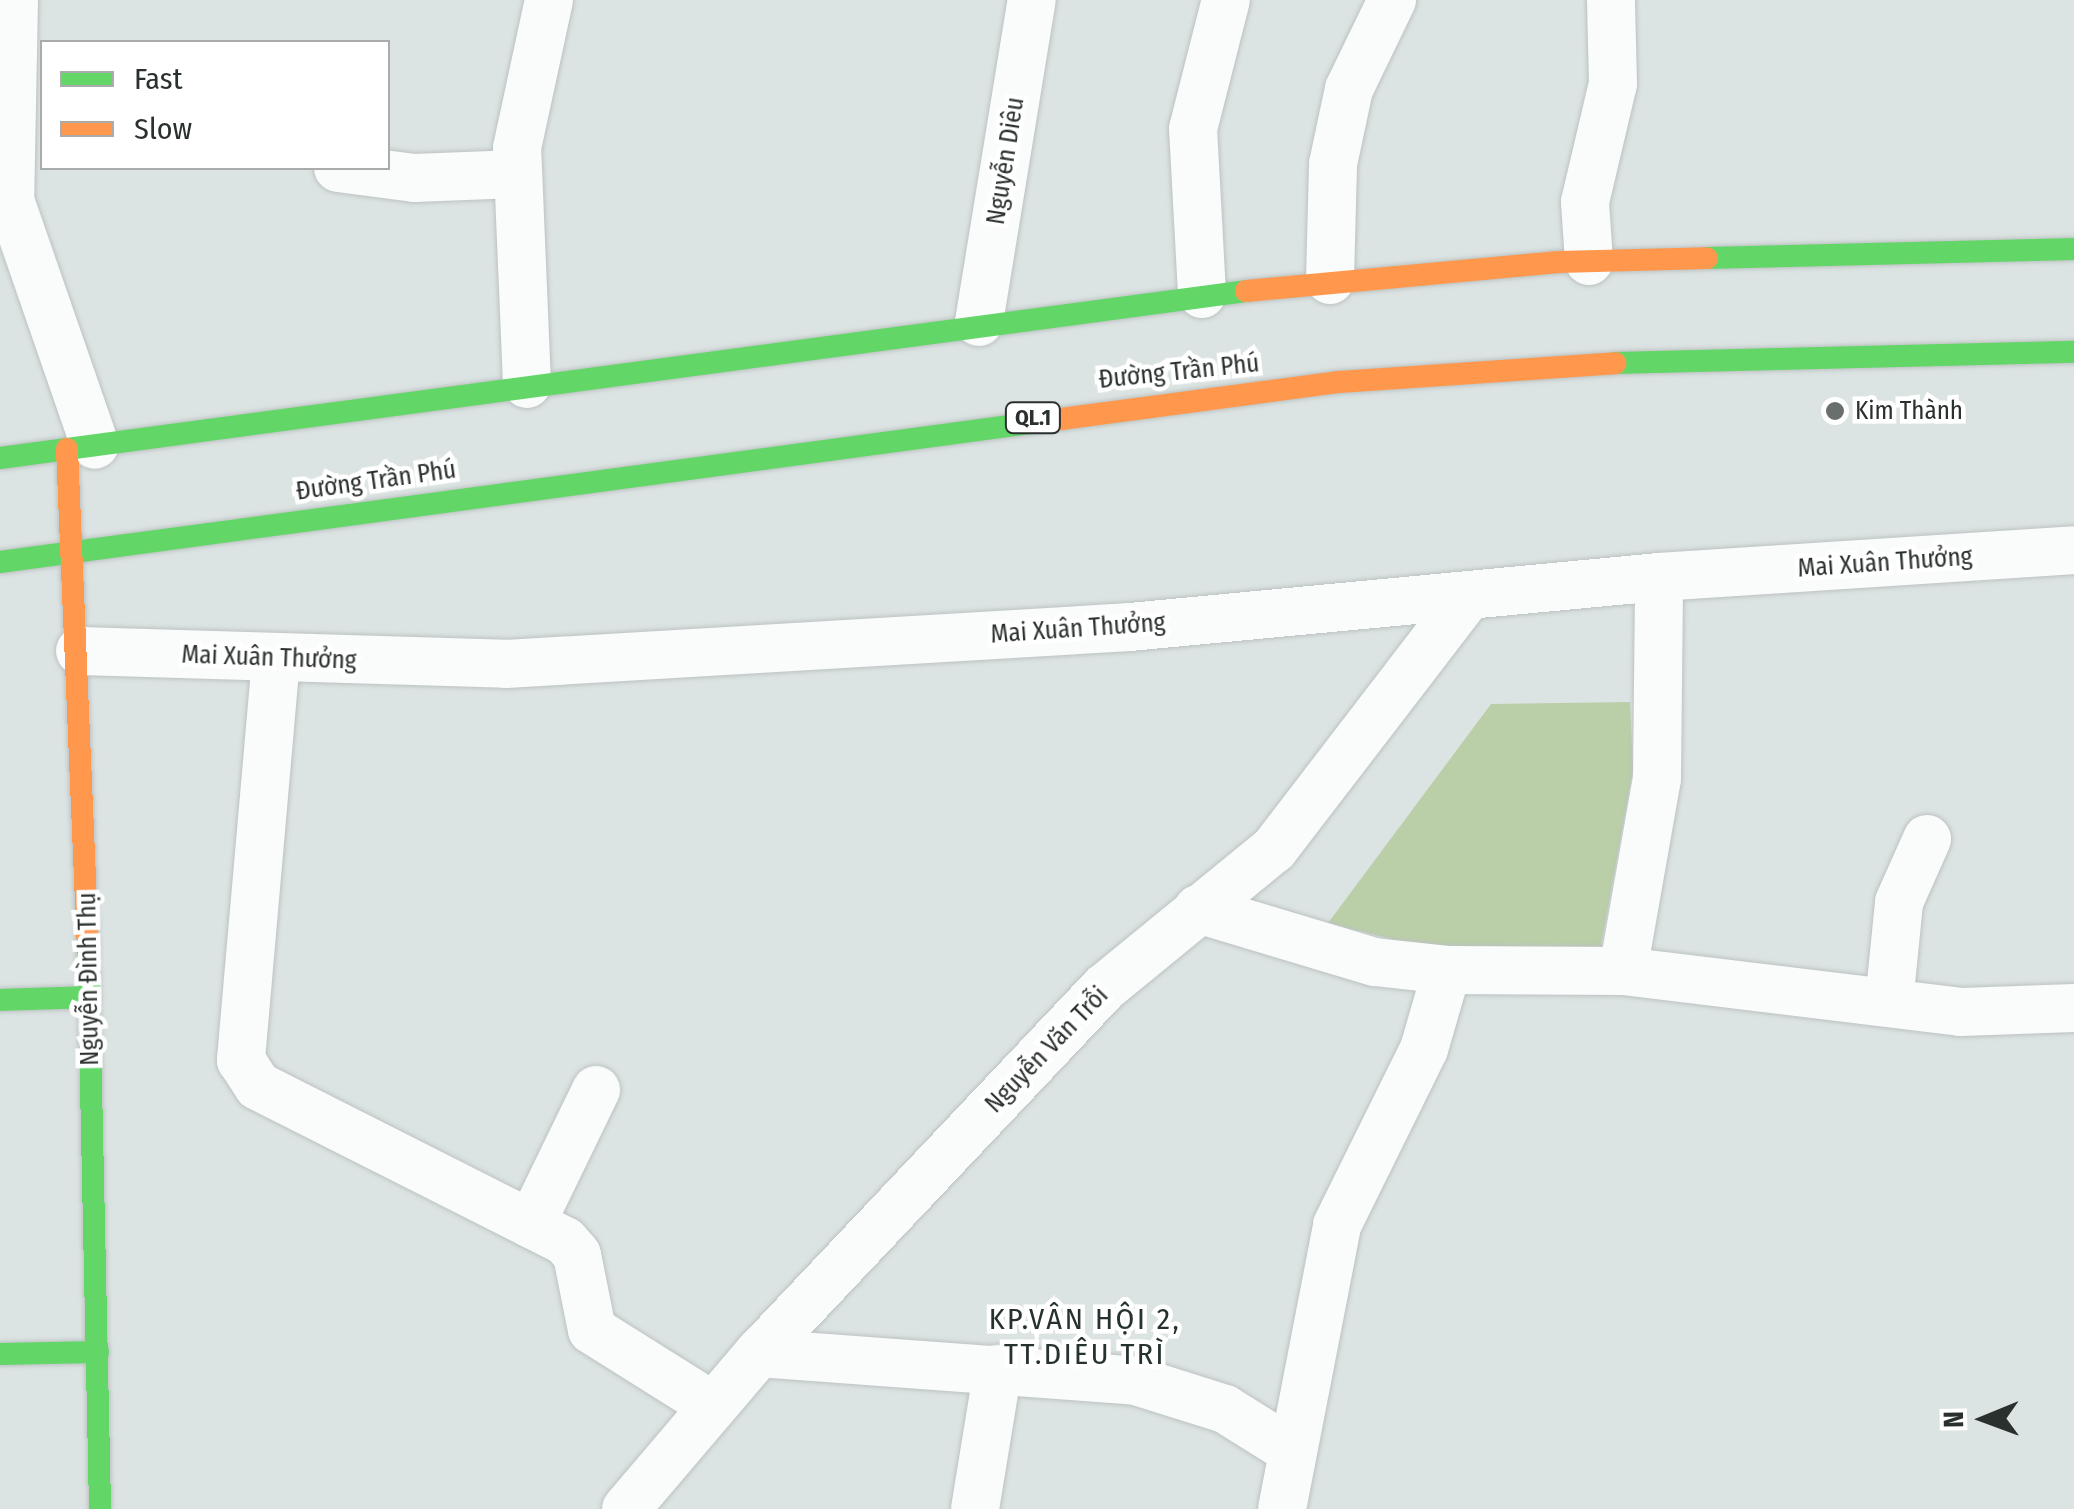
<!DOCTYPE html>
<html>
<head>
<meta charset="utf-8">
<style>
  body { margin:0 }
  #map { position:relative; width:2074px; height:1509px; overflow:hidden; background:#dce4e3; font-family:"Fira Sans Condensed",sans-serif }
  div>[style] { position:absolute }
  [style*='--x'] { left:calc(var(--x)*1px); top:calc(var(--y)*1px); width:calc(var(--w)*1px); rotate:calc(var(--a)*1deg) }
  .green>* { inset:0; background:#bacfa7 }
  .roads { filter:drop-shadow(0 0 2px #bcc2c1) drop-shadow(0 0 2px #bcc2c1) }
  .street>* { height:48px; margin:-24px; padding:0 24px; transform-origin:24px; border-radius:24px; background:#fafbfb }
  .fast>* { height:22px; margin:-11px; padding:0 11px; transform-origin:11px; border-radius:11px; background:#63d668 }
  .slow>* { height:22px; margin:-11px; padding:0 11px; transform-origin:11px; border-radius:11px; background:#ff974d }
  .dots>* { width:28px; height:28px; translate:-50% -50%; box-sizing:border-box; border:5px solid #fff; border-radius:50% }
  span { translate:-50% -50%; white-space:nowrap; text-align:center; line-height:1.15; -webkit-text-stroke:9px #fff; paint-order:stroke }
  .shield-label span { padding:2px 8px; background:#fff; border:2px solid; border-radius:8px; -webkit-text-stroke-width:0 }
  .shield-label { font-size:22px; color:#2a302e; font-weight:700 }
  .street-label { font-size:25px; color:#2a302e }
  .poi-label { font-size:25px; color:#2a302e }
  .left { translate:0 -50%; text-align:left }
  .quarter-label { font-size:30px; color:#26322f; letter-spacing:2.5px }
  .legend { position:absolute; left:40px; top:40px; width:350px; height:130px; box-sizing:border-box; background:#fff; border:2px solid #aaacab; margin:0; padding:12px 18px; list-style:none; font-size:30px; color:#2a302e }
  .legend li { display:flex; align-items:center; gap:20px; height:50px }
  .legend b { width:50px; border:2px solid #aaacab }
  .north { position:absolute; left:1934px; top:1369px; width:100px; height:100px; -webkit-text-stroke:8px #fff; paint-order:stroke; rotate:269deg; font-size:28px; font-weight:700; line-height:40px; text-align:center; color:#2a302e }
  .north::after { content:''; display:block; margin:auto; width:35px; height:45px; background:#2a302e; clip-path:polygon(50% 0,100% 100%,50% 72%,0 100%) }
</style>
</head>
<body>
<div id="map">
  <div class="green">
    <i style="clip-path:polygon(1630px 702px,1633px 770px,1599px 957px,1431px 949px,1328px 923px,1491px 704px)"></i>
  </div>
  <div class="roads">
    <div class="street">
      <i style="--x:14;--y:0;--w:200;--a:91.1"></i>
      <i style="--x:10;--y:200;--w:259;--a:70.9"></i>
      <i style="--x:338;--y:168;--w:77;--a:7.5"></i>
      <i style="--x:414;--y:178;--w:103;--a:-2.2"></i>
      <i style="--x:1589;--y:261;--w:59;--a:-93.9"></i>
      <i style="--x:1585;--y:202;--w:121;--a:-76.7"></i>
      <i style="--x:1613;--y:84;--w:84;--a:-91.4"></i>
      <i style="--x:1330;--y:280;--w:116;--a:-88.5"></i>
      <i style="--x:1333;--y:164;--w:77;--a:-78"></i>
      <i style="--x:1349;--y:89;--w:99;--a:-64.2"></i>
      <i style="--x:1202;--y:294;--w:165;--a:-93.1"></i>
      <i style="--x:1193;--y:129;--w:133;--a:-75.7"></i>
      <i style="--x:979;--y:322;--w:326;--a:-80.7"></i>
      <i style="--x:527;--y:384;--w:236;--a:-92.4"></i>
      <i style="--x:517;--y:148;--w:151;--a:-77.8"></i>
      <i style="--x:80;--y:651;--w:426;--a:1.7"></i>
      <i style="--x:506;--y:664;--w:625;--a:-3.39"></i>
      <i style="--x:1130;--y:627;--w:531;--a:-5.4"></i>
      <i style="--x:1659;--y:577;--w:416;--a:-3.7"></i>
      <i style="--x:276;--y:659;--w:403;--a:95"></i>
      <i style="--x:241;--y:1060;--w:31;--a:57"></i>
      <i style="--x:258;--y:1086;--w:344;--a:26.8"></i>
      <i style="--x:565;--y:1241;--w:18;--a:49"></i>
      <i style="--x:577;--y:1255;--w:76;--a:78.7"></i>
      <i style="--x:592;--y:1330;--w:143;--a:32.1"></i>
      <i style="--x:1198;--y:909;--w:185;--a:16.7"></i>
      <i style="--x:1375;--y:962;--w:72;--a:6.3"></i>
      <i style="--x:1447;--y:970;--w:176;--a:0.3"></i>
      <i style="--x:1623;--y:971;--w:340;--a:6.9"></i>
      <i style="--x:1961;--y:1012;--w:113;--a:-2"></i>
      <i style="--x:1623;--y:971;--w:195;--a:-80"></i>
      <i style="--x:1657;--y:779;--w:202;--a:-89.4"></i>
      <i style="--x:1889;--y:1003;--w:101;--a:-84.3"></i>
      <i style="--x:1899;--y:902;--w:69;--a:-66"></i>
      <i style="--x:531;--y:1224;--w:149;--a:-64.1"></i>
      <i style="--x:759;--y:1353;--w:378;--a:4.2"></i>
      <i style="--x:1136;--y:1381;--w:93;--a:17.5"></i>
      <i style="--x:1225;--y:1409;--w:75;--a:32"></i>
      <i style="--x:626;--y:1509;--w:205;--a:-49.6"></i>
      <i style="--x:759;--y:1353;--w:502;--a:-46.61"></i>
      <i style="--x:1104;--y:988;--w:220;--a:-39.3"></i>
      <i style="--x:1274;--y:849;--w:319;--a:-52.5"></i>
      <i style="--x:975;--y:1509;--w:142;--a:-80.7"></i>
      <i style="--x:1282;--y:1509;--w:289;--a:-79"></i>
      <i style="--x:1337;--y:1225;--w:196;--a:-63.7"></i>
      <i style="--x:1424;--y:1049;--w:82;--a:-73.8"></i>
    </div>
    <div class="fast">
      <i style="--x:1707;--y:258;--w:367;--a:-1.4"></i>
      <i style="--x:1615;--y:363;--w:459;--a:-1.4"></i>
      <i style="--x:0;--y:458;--w:1257;--a:-7.63"></i>
      <i style="--x:0;--y:562;--w:1055;--a:-7.68"></i>
      <i style="--x:88;--y:944;--w:565;--a:88.78"></i>
      <i style="--x:0;--y:1000;--w:90;--a:-1.9"></i>
      <i style="--x:0;--y:1354;--w:98;--a:-1.2"></i>
    </div>
    <div class="slow">
      <i style="--x:1246;--y:291;--w:314;--a:-5.3"></i>
      <i style="--x:1559;--y:262;--w:148;--a:-1.5"></i>
      <i style="--x:1046;--y:421;--w:296;--a:-7.6"></i>
      <i style="--x:1339;--y:382;--w:277;--a:-3.9"></i>
      <i style="--x:67;--y:449;--w:495;--a:87.6"></i>
    </div>
  </div>
  <div class="dots">
    <i style="left:1835px;top:411px;background:#686f6d"></i>
  </div>
  <div class="shield-label">
    <span style="left:1033px;top:418px">QL.1</span>
  </div>
  <div class="street-label">
    <span style="left:1006px;top:161px;rotate:-81deg">Nguyễn Diêu</span>
    <span style="left:1179px;top:372px;rotate:-6deg">Đường Trần Phú</span>
    <span style="left:376px;top:481px;rotate:-8deg">Đường Trần Phú</span>
    <span style="left:1885px;top:563px;rotate:-4deg">Mai Xuân Thưởng</span>
    <span style="left:1078px;top:629px;rotate:-4deg">Mai Xuân Thưởng</span>
    <span style="left:269px;top:658px;rotate:2deg">Mai Xuân Thưởng</span>
    <span style="left:89px;top:979px;rotate:-91deg">Nguyễn Đình Thụ</span>
    <span style="left:1047px;top:1050px;rotate:-46deg">Nguyễn Văn Trỗi</span>
  </div>
  <div class="poi-label">
    <span class="left" style="left:1855px;top:411px">Kim Thành</span>
  </div>
  <div class="quarter-label">
    <span style="left:1085px;top:1336px">KP.VÂN HỘI 2,<br>TT.DIÊU TRÌ</span>
  </div>
  <ul class="legend">
  <li><b style="height:12px;background:#63d668"></b>Fast</li>
  <li><b style="height:12px;background:#ff974d"></b>Slow</li>
  </ul>
  <div class="north">N</div>
</div>
</body>
</html>
